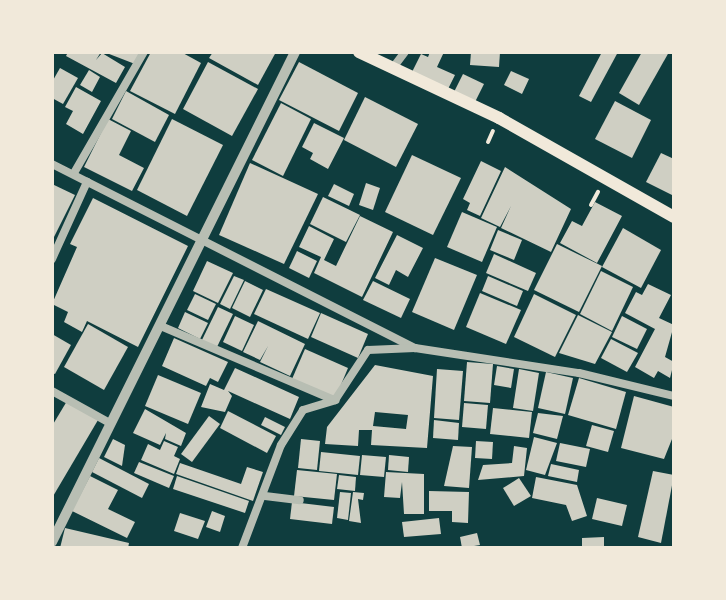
<!DOCTYPE html>
<html>
<head>
<meta charset="utf-8">
<style>
  body { margin:0 }
  #map { position:relative; width:726px; height:600px; overflow:hidden; background:#0f3d3e; font-family:"Golos Text",sans-serif }
  div>[style] { position:absolute }
  [style*='--x'] { left:calc(var(--x)*1px); top:calc(var(--y)*1px); width:calc(var(--w)*1px); rotate:calc(var(--a)*1deg) }
  .building>* { inset:0; background:#cfcfc3 }
  .path>* { height:4px; margin:-2px; padding:0 2px; transform-origin:2px; border-radius:2px; background:#f1e9da }
  .minor>* { height:8px; margin:-4px; padding:0 4px; transform-origin:4px; border-radius:4px; background:#b8beb3 }
  .tertiary>* { height:10px; margin:-5px; padding:0 5px; transform-origin:5px; border-radius:5px; background:#b8beb3 }
  .secondary>* { height:12px; margin:-6px; padding:0 6px; transform-origin:6px; border-radius:6px; background:#f1e9da }
  span { translate:-50% -50%; white-space:nowrap; text-align:center; line-height:1.15; -webkit-text-stroke:8px #f1e9da; paint-order:stroke }
  .frame { position:absolute; inset:0; border:54px solid #f1e9da; pointer-events:none }
</style>
</head>
<body>
<div id="map">
  <div class="building">
    <i style="clip-path:polygon(68px 52px,101px 52px,96px 60px,102px 53px,125px 67px,116px 83px,66px 56px)"></i>
    <i style="clip-path:polygon(104px 52px,142px 52px,135px 64px)"></i>
    <i style="clip-path:polygon(151px 52px,181px 52px,201px 63px,175px 114px,130px 91px)"></i>
    <i style="clip-path:polygon(213px 52px,276px 52px,258px 85px,209px 58px)"></i>
    <i style="clip-path:polygon(430px 52px,444px 52px,437px 67px,455px 75px,448px 89px,412px 72px,421px 54px,428px 57px)"></i>
    <i style="clip-path:polygon(471px 52px,500px 52px,499px 67px,470px 65px)"></i>
    <i style="clip-path:polygon(602px 52px,618px 52px,591px 102px,579px 96px)"></i>
    <i style="clip-path:polygon(642px 52px,669px 52px,639px 105px,619px 93px)"></i>
    <i style="clip-path:polygon(208px 62px,258px 89px,232px 136px,183px 109px)"></i>
    <i style="clip-path:polygon(299px 62px,358px 93px,339px 131px,279px 100px)"></i>
    <i style="clip-path:polygon(60px 68px,78px 78px,63px 104px,52px 98px,52px 82px)"></i>
    <i style="clip-path:polygon(89px 70px,100px 77px,92px 92px,80px 85px)"></i>
    <i style="clip-path:polygon(511px 71px,529px 79px,522px 94px,504px 85px)"></i>
    <i style="clip-path:polygon(463px 74px,484px 84px,474px 104px,453px 94px)"></i>
    <i style="clip-path:polygon(76px 87px,101px 101px,83px 134px,66px 124px,73px 111px,65px 107px)"></i>
    <i style="clip-path:polygon(126px 91px,169px 115px,155px 142px,112px 119px)"></i>
    <i style="clip-path:polygon(365px 97px,418px 124px,396px 167px,344px 140px)"></i>
    <i style="clip-path:polygon(615px 101px,651px 120px,632px 158px,595px 139px)"></i>
    <i style="clip-path:polygon(281px 103px,311px 119px,283px 176px,252px 160px)"></i>
    <i style="clip-path:polygon(108px 119px,131px 131px,119px 155px,144px 168px,132px 191px,84px 167px)"></i>
    <i style="clip-path:polygon(172px 119px,223px 145px,187px 216px,137px 190px)"></i>
    <i style="clip-path:polygon(314px 123px,344px 138px,328px 169px,310px 159px,313px 153px,302px 147px)"></i>
    <i style="clip-path:polygon(661px 153px,674px 159px,674px 196px,646px 182px)"></i>
    <i style="clip-path:polygon(412px 155px,461px 178px,433px 235px,385px 212px)"></i>
    <i style="clip-path:polygon(481px 161px,501px 171px,480px 216px,467px 210px,470px 203px,463px 199px)"></i>
    <i style="clip-path:polygon(250px 163px,318px 194px,284px 264px,219px 235px)"></i>
    <i style="clip-path:polygon(505px 167px,571px 209px,551px 252px,501px 228px,511px 206px,500px 227px,481px 218px)"></i>
    <i style="clip-path:polygon(366px 183px,380px 188px,373px 210px,359px 205px)"></i>
    <i style="clip-path:polygon(52px 184px,75px 195px,52px 241px)"></i>
    <i style="clip-path:polygon(334px 184px,354px 194px,349px 206px,328px 196px)"></i>
    <i style="clip-path:polygon(323px 197px,360px 215px,346px 242px,310px 224px)"></i>
    <i style="clip-path:polygon(93px 198px,188px 246px,138px 347px,87px 321px,82px 332px,64px 322px,68px 312px,52px 304px,77px 247px,70px 244px)"></i>
    <i style="clip-path:polygon(595px 202px,622px 216px,597px 263px,560px 243px,572px 221px,582px 226px)"></i>
    <i style="clip-path:polygon(462px 212px,497px 227px,482px 262px,447px 247px)"></i>
    <i style="clip-path:polygon(360px 216px,393px 232px,362px 297px,314px 273px,321px 257px,299px 247px,309px 226px,334px 239px,324px 260px,336px 266px)"></i>
    <i style="clip-path:polygon(623px 228px,661px 250px,641px 288px,602px 267px)"></i>
    <i style="clip-path:polygon(498px 230px,522px 240px,514px 260px,490px 250px)"></i>
    <i style="clip-path:polygon(397px 235px,423px 248px,408px 277px,396px 270px,389px 285px,375px 278px)"></i>
    <i style="clip-path:polygon(557px 244px,602px 266px,579px 312px,534px 290px)"></i>
    <i style="clip-path:polygon(297px 251px,317px 261px,309px 278px,289px 268px)"></i>
    <i style="clip-path:polygon(494px 254px,536px 273px,528px 291px,486px 273px)"></i>
    <i style="clip-path:polygon(435px 258px,477px 275px,454px 330px,412px 312px)"></i>
    <i style="clip-path:polygon(207px 261px,233px 273px,218px 303px,193px 291px)"></i>
    <i style="clip-path:polygon(601px 271px,633px 287px,612px 331px,580px 314px)"></i>
    <i style="clip-path:polygon(234px 276px,244px 280px,230px 309px,220px 304px)"></i>
    <i style="clip-path:polygon(488px 276px,523px 291px,517px 306px,482px 291px)"></i>
    <i style="clip-path:polygon(245px 281px,263px 290px,250px 317px,232px 308px)"></i>
    <i style="clip-path:polygon(373px 281px,410px 299px,401px 318px,363px 300px)"></i>
    <i style="clip-path:polygon(648px 284px,671px 295px,659px 318px,674px 325px,665px 357px,674px 362px,670px 378px,658px 371px,654px 378px,635px 367px,655px 329px,625px 313px,636px 292px,642px 295px)"></i>
    <i style="clip-path:polygon(266px 289px,320px 313px,308px 339px,254px 314px)"></i>
    <i style="clip-path:polygon(480px 293px,521px 310px,506px 344px,466px 327px)"></i>
    <i style="clip-path:polygon(195px 294px,216px 304px,208px 320px,187px 310px)"></i>
    <i style="clip-path:polygon(534px 294px,576px 315px,555px 357px,514px 337px)"></i>
    <i style="clip-path:polygon(218px 307px,233px 314px,216px 349px,201px 342px)"></i>
    <i style="clip-path:polygon(185px 312px,208px 323px,200px 339px,178px 328px)"></i>
    <i style="clip-path:polygon(321px 313px,368px 334px,358px 358px,311px 337px)"></i>
    <i style="clip-path:polygon(578px 315px,612px 332px,595px 364px,559px 353px)"></i>
    <i style="clip-path:polygon(235px 316px,254px 325px,242px 351px,223px 342px)"></i>
    <i style="clip-path:polygon(622px 316px,647px 329px,637px 349px,612px 337px)"></i>
    <i style="clip-path:polygon(258px 321px,305px 344px,290px 376px,260px 362px,268px 346px,260px 360px,243px 352px)"></i>
    <i style="clip-path:polygon(88px 324px,128px 347px,104px 390px,64px 367px)"></i>
    <i style="clip-path:polygon(52px 334px,71px 345px,55px 374px,52px 373px)"></i>
    <i style="clip-path:polygon(174px 338px,228px 362px,218px 382px,210px 378px,206px 386px,162px 366px)"></i>
    <i style="clip-path:polygon(611px 339px,638px 353px,627px 372px,601px 358px)"></i>
    <i style="clip-path:polygon(305px 349px,348px 368px,335px 399px,292px 379px)"></i>
    <i style="clip-path:polygon(467px 362px,493px 364px,490px 403px,464px 401px)"></i>
    <i style="clip-path:polygon(evenodd,375px 365px,433px 376px,427px 448px,371px 445px,372px 430px,359px 430px,358px 446px,325px 444px,327px 427px,375px 365px,375px 412px,408px 415px,406px 429px,373px 426px,375px 412px)"></i>
    <i style="clip-path:polygon(497px 366px,514px 369px,511px 388px,494px 385px)"></i>
    <i style="clip-path:polygon(235px 368px,299px 397px,290px 419px,228px 391px,232px 396px,225px 412px,201px 407px,210px 384px,224px 390px)"></i>
    <i style="clip-path:polygon(437px 369px,463px 371px,459px 420px,434px 418px)"></i>
    <i style="clip-path:polygon(519px 369px,539px 373px,533px 411px,513px 408px)"></i>
    <i style="clip-path:polygon(546px 372px,573px 378px,565px 414px,538px 408px)"></i>
    <i style="clip-path:polygon(158px 375px,201px 393px,188px 424px,145px 406px)"></i>
    <i style="clip-path:polygon(579px 378px,626px 392px,616px 429px,568px 415px)"></i>
    <i style="clip-path:polygon(634px 396px,674px 407px,674px 434px,664px 459px,621px 448px)"></i>
    <i style="clip-path:polygon(67px 401px,98px 420px,52px 498px,52px 426px)"></i>
    <i style="clip-path:polygon(464px 403px,488px 405px,486px 429px,462px 427px)"></i>
    <i style="clip-path:polygon(493px 408px,532px 412px,529px 438px,490px 434px)"></i>
    <i style="clip-path:polygon(145px 409px,186px 433px,181px 446px,165px 439px,166px 433px,160px 445px,133px 433px)"></i>
    <i style="clip-path:polygon(228px 411px,276px 436px,267px 453px,220px 428px)"></i>
    <i style="clip-path:polygon(538px 413px,563px 416px,557px 439px,533px 433px)"></i>
    <i style="clip-path:polygon(209px 416px,220px 424px,192px 462px,181px 454px)"></i>
    <i style="clip-path:polygon(265px 417px,285px 427px,281px 435px,261px 425px)"></i>
    <i style="clip-path:polygon(434px 420px,459px 423px,458px 440px,433px 438px)"></i>
    <i style="clip-path:polygon(592px 425px,614px 431px,608px 452px,586px 446px)"></i>
    <i style="clip-path:polygon(534px 437px,557px 443px,545px 475px,526px 470px)"></i>
    <i style="clip-path:polygon(113px 439px,125px 445px,122px 466px,104px 457px)"></i>
    <i style="clip-path:polygon(301px 439px,320px 441px,317px 470px,298px 468px)"></i>
    <i style="clip-path:polygon(164px 441px,178px 447px,174px 456px,180px 459px,174px 474px,141px 460px,148px 444px,160px 450px)"></i>
    <i style="clip-path:polygon(476px 441px,493px 442px,492px 459px,475px 458px)"></i>
    <i style="clip-path:polygon(560px 443px,590px 449px,586px 467px,556px 461px)"></i>
    <i style="clip-path:polygon(453px 446px,472px 447px,469px 488px,444px 486px)"></i>
    <i style="clip-path:polygon(514px 446px,527px 448px,524px 476px,478px 480px,483px 465px,512px 463px)"></i>
    <i style="clip-path:polygon(321px 452px,360px 456px,358px 475px,319px 471px)"></i>
    <i style="clip-path:polygon(362px 455px,386px 457px,384px 477px,360px 475px)"></i>
    <i style="clip-path:polygon(389px 455px,409px 457px,408px 472px,388px 470px)"></i>
    <i style="clip-path:polygon(99px 458px,149px 484px,142px 498px,92px 472px)"></i>
    <i style="clip-path:polygon(139px 462px,174px 476px,169px 488px,134px 473px)"></i>
    <i style="clip-path:polygon(180px 463px,241px 484px,247px 467px,263px 472px,253px 501px,176px 474px)"></i>
    <i style="clip-path:polygon(551px 464px,579px 470px,577px 482px,548px 476px)"></i>
    <i style="clip-path:polygon(297px 470px,337px 474px,334px 500px,294px 496px)"></i>
    <i style="clip-path:polygon(653px 471px,674px 475px,661px 543px,638px 537px)"></i>
    <i style="clip-path:polygon(386px 472px,424px 474px,424px 514px,404px 514px,402px 482px,400px 498px,384px 497px)"></i>
    <i style="clip-path:polygon(339px 475px,356px 477px,355px 491px,337px 489px)"></i>
    <i style="clip-path:polygon(90px 476px,118px 490px,108px 509px,135px 522px,127px 538px,72px 511px)"></i>
    <i style="clip-path:polygon(177px 476px,249px 501px,245px 513px,173px 489px)"></i>
    <i style="clip-path:polygon(536px 477px,577px 485px,587px 516px,572px 521px,566px 505px,532px 498px)"></i>
    <i style="clip-path:polygon(519px 478px,531px 496px,514px 506px,503px 488px)"></i>
    <i style="clip-path:polygon(429px 491px,469px 492px,468px 523px,452px 522px,452px 511px,429px 511px)"></i>
    <i style="clip-path:polygon(340px 492px,351px 493px,348px 520px,337px 518px)"></i>
    <i style="clip-path:polygon(353px 492px,364px 493px,363px 500px,358px 499px,361px 523px,349px 521px)"></i>
    <i style="clip-path:polygon(597px 498px,627px 505px,622px 526px,592px 519px)"></i>
    <i style="clip-path:polygon(292px 502px,334px 507px,332px 524px,290px 519px)"></i>
    <i style="clip-path:polygon(212px 511px,225px 516px,220px 532px,206px 527px)"></i>
    <i style="clip-path:polygon(180px 513px,205px 521px,198px 539px,174px 531px)"></i>
    <i style="clip-path:polygon(439px 518px,441px 534px,404px 537px,402px 522px)"></i>
    <i style="clip-path:polygon(65px 528px,129px 543px,128px 548px,60px 548px)"></i>
    <i style="clip-path:polygon(477px 533px,480px 545px,462px 548px,460px 537px)"></i>
    <i style="clip-path:polygon(604px 537px,604px 548px,582px 548px,582px 538px)"></i>
  </div>
  <div class="path">
    <i style="--x:488;--y:142;--w:12;--a:-66"></i>
    <i style="--x:591;--y:205;--w:15;--a:-62"></i>
  </div>
  <div class="minor">
    <i style="--x:392;--y:69;--w:21;--a:-53"></i>
    <i style="--x:52;--y:164;--w:407;--a:26.9"></i>
    <i style="--x:74;--y:173;--w:140;--a:-60"></i>
    <i style="--x:52;--y:259;--w:85;--a:-65.6"></i>
    <i style="--x:163;--y:327;--w:186;--a:23.1"></i>
    <i style="--x:52;--y:391;--w:66;--a:28.9"></i>
    <i style="--x:265;--y:496;--w:35;--a:7"></i>
    <i style="--x:242;--y:548;--w:110;--a:-69.3"></i>
    <i style="--x:281;--y:445;--w:41;--a:-57.8"></i>
    <i style="--x:303;--y:410;--w:34;--a:-17"></i>
    <i style="--x:335;--y:400;--w:60;--a:-56.6"></i>
    <i style="--x:368;--y:350;--w:47;--a:-2.4"></i>
    <i style="--x:415;--y:348;--w:166;--a:8.7"></i>
    <i style="--x:579;--y:373;--w:98;--a:13.6"></i>
  </div>
  <div class="tertiary">
    <i style="--x:52;--y:542;--w:547;--a:-63.62"></i>
  </div>
  <div class="secondary">
    <i style="--x:359;--y:52;--w:155;--a:25.2"></i>
    <i style="--x:499;--y:118;--w:201;--a:29.5"></i>
  </div>
  <div class="frame"></div>
</div>
</body>
</html>
